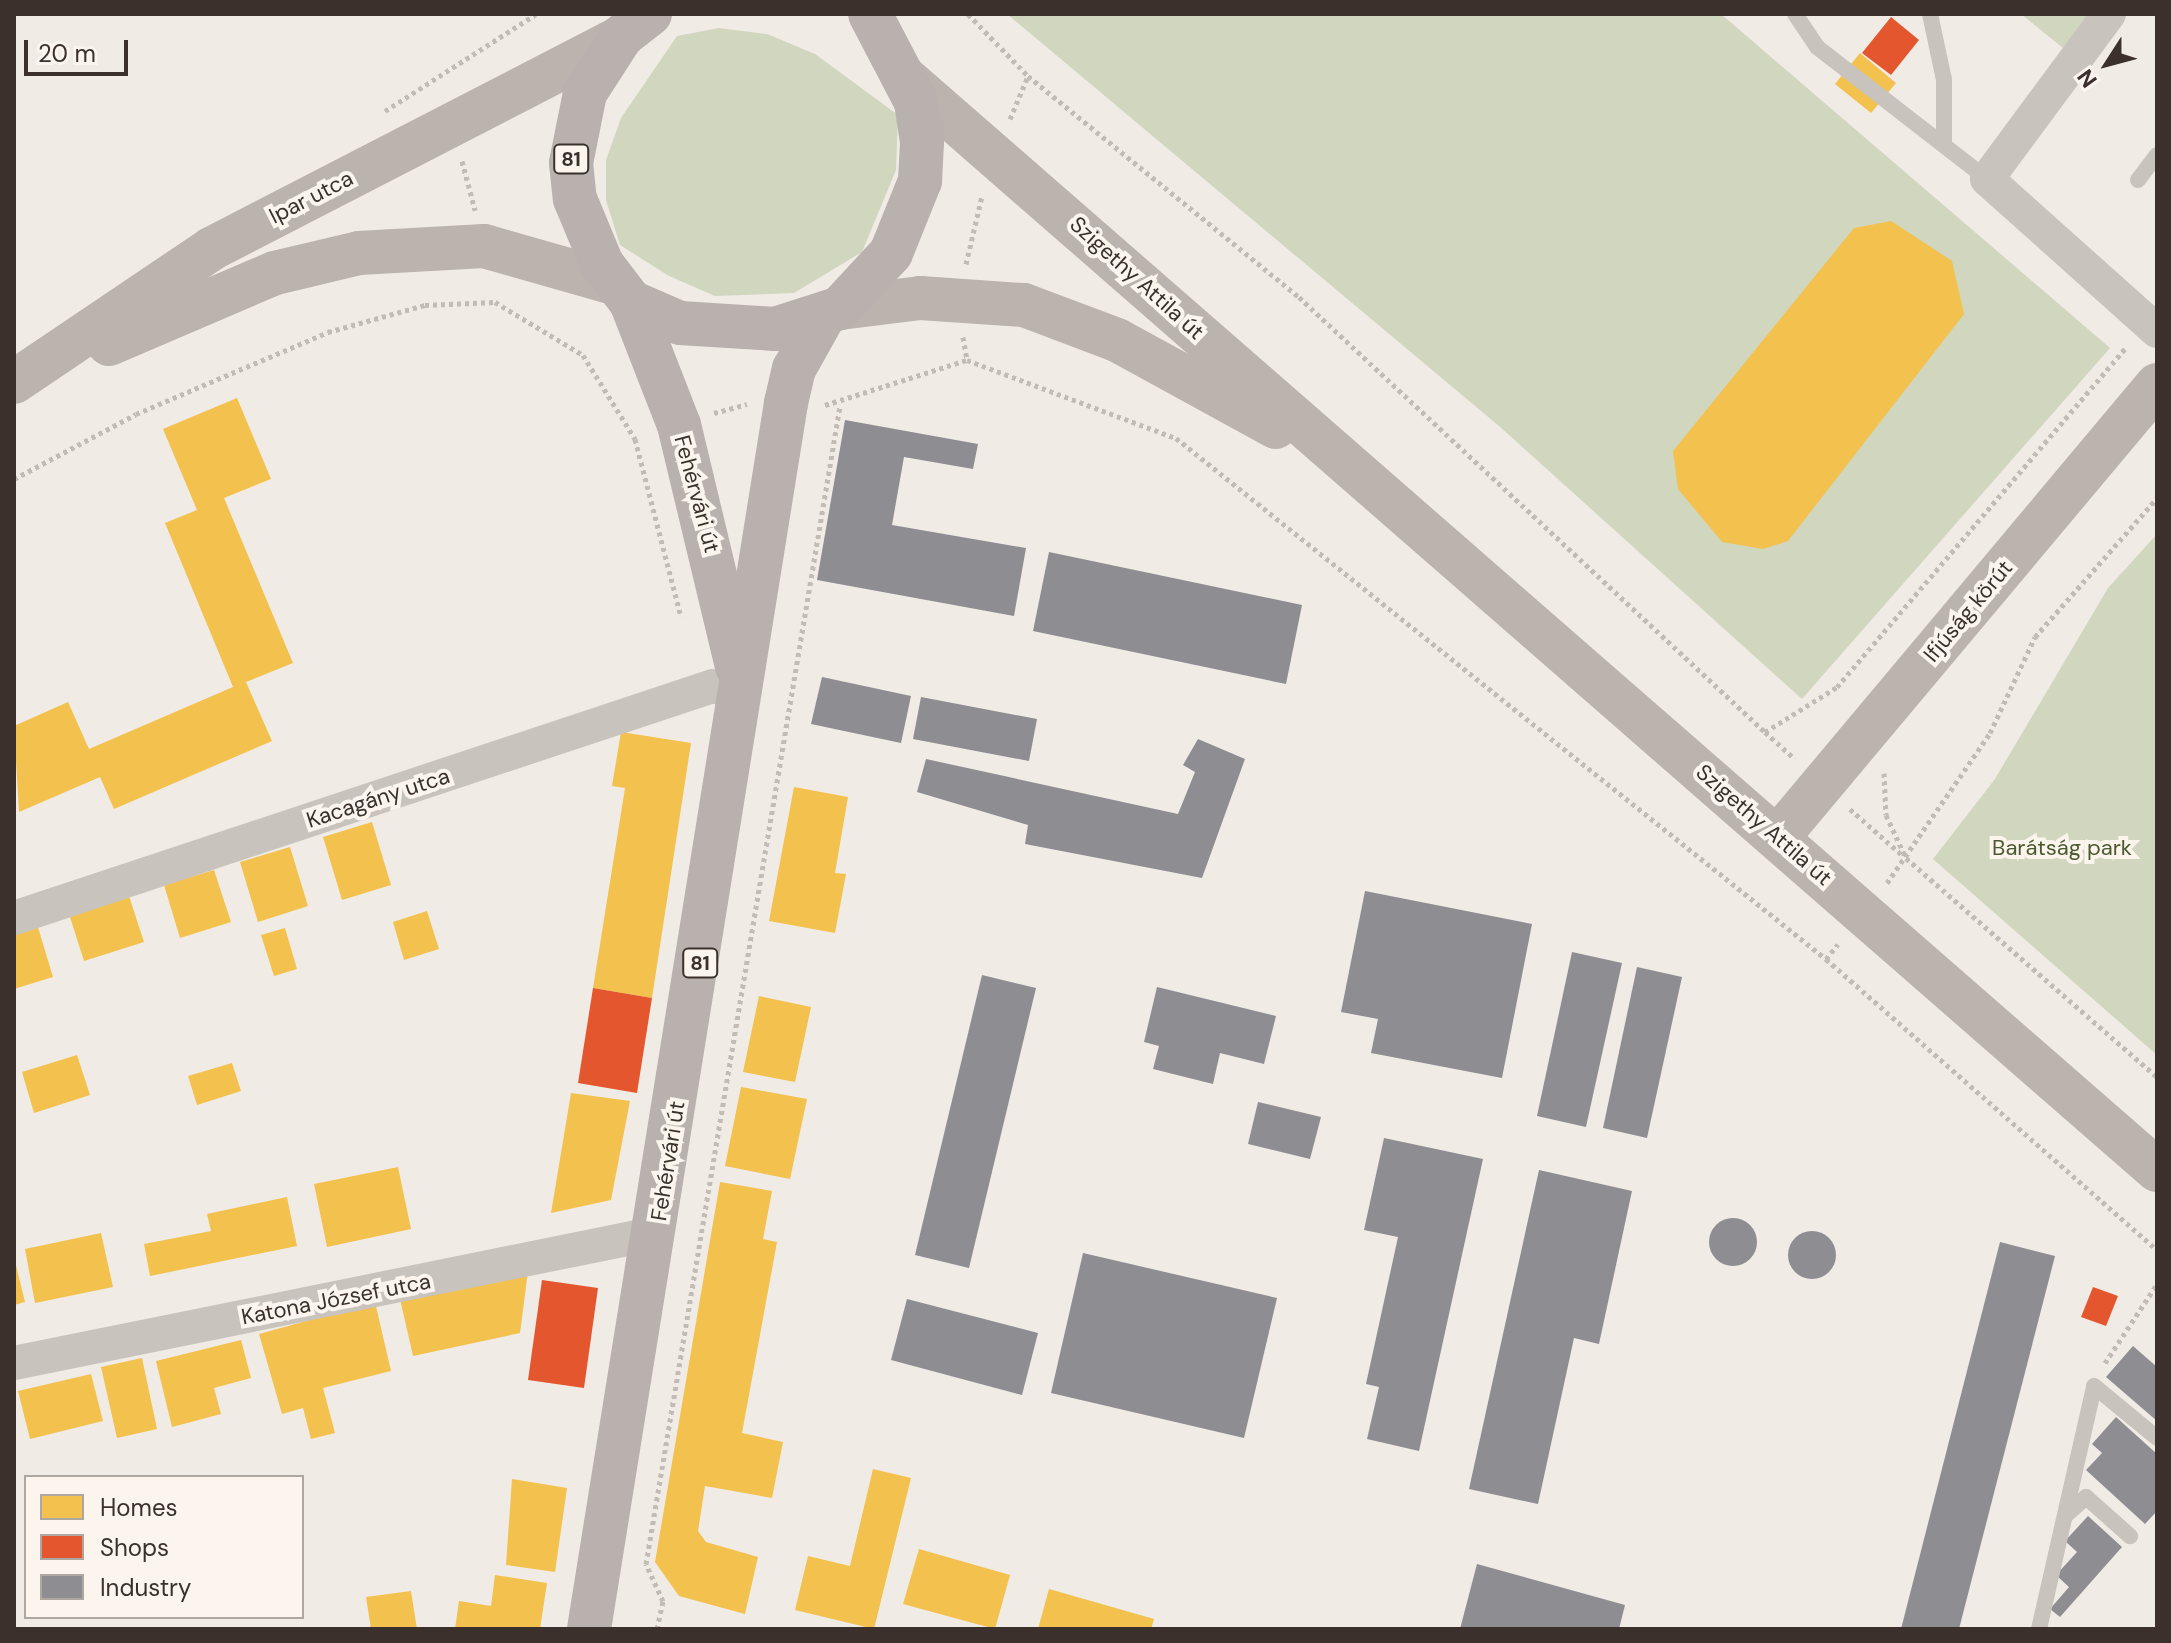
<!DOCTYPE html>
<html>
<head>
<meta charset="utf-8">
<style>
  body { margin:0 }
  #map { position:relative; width:2171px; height:1643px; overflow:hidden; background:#f0ebe5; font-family:"DM Sans",sans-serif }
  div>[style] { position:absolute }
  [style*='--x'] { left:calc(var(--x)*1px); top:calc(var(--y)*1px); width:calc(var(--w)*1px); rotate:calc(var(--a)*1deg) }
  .green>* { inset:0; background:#d1d6bf }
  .homes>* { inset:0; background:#f2c14e }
  .shops>* { inset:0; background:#e4572e }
  .industry>* { inset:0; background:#8d8d92 }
  .round { border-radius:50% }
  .path>* { height:5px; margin-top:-2.5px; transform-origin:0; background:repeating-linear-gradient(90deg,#c2bbb6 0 4px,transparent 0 8px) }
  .lane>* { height:16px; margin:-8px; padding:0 8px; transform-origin:8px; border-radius:8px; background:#c9c3be }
  .street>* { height:34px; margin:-17px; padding:0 17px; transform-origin:17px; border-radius:17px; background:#c9c3be }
  .secondary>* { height:44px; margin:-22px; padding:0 22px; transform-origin:22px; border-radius:22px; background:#bab3ae }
  .primary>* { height:44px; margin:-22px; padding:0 22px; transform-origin:22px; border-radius:22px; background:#b8b1ad }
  span { translate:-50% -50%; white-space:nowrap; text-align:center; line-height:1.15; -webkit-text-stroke:8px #fbf5ee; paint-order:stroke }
  .shield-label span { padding:2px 6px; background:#fbf5ee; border:2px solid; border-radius:6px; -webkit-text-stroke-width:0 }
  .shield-label { font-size:20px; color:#3b302b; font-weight:700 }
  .street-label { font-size:22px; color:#3b302b }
  .park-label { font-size:22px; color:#4a5a2e }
  .frame { position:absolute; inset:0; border:16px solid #3b302b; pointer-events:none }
  .legend { position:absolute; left:24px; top:1475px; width:280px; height:144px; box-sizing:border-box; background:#fbf5ee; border:2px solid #aea6a0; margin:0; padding:10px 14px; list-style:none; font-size:24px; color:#3b302b }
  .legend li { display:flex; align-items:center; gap:16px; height:40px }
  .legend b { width:40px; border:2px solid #aea6a0 }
  .north { position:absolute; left:2067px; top:24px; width:80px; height:80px; -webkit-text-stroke:6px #fbf5ee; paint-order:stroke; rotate:234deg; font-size:22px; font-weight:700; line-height:32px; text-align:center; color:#3b302b }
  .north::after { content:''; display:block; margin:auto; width:28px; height:36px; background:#3b302b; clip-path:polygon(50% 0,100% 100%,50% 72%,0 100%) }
  .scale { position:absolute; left:24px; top:40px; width:104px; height:36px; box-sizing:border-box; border:4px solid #3b302b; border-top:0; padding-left:10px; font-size:24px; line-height:28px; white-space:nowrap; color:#3b302b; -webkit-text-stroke:6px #fbf5ee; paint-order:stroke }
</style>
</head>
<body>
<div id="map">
  <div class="green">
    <i style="clip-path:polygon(1007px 14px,1721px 14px,2110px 348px,1802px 699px,1499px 426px)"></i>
    <i style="clip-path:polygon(2021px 14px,2109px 14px,2078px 60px)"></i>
    <i style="clip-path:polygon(719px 28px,767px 34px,815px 54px,898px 115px,896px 170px,862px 252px,794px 293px,715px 296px,669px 276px,620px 245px,606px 200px,606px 160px,621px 118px,677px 36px)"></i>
    <i style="clip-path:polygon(2157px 534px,2157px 1055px,1933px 859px,1995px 779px,2108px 588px)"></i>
  </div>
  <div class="homes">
    <i style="clip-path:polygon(1860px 53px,1896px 83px,1871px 113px,1835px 84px)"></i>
    <i style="clip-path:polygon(1891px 221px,1952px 261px,1964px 314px,1788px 541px,1763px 549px,1722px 542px,1678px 489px,1673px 451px,1854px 228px)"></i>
    <i style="clip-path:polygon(237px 398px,271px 479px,224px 498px,293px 663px,246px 682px,272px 741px,114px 809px,100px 777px,19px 812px,14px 726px,68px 702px,89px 749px,233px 687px,165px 523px,197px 510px,163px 429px)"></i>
    <i style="clip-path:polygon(621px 732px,691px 743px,652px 998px,593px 988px,625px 788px,612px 786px)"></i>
    <i style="clip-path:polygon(794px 787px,848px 797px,835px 873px,846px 874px,835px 933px,769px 921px)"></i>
    <i style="clip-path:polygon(372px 822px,391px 885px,342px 900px,323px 837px)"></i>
    <i style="clip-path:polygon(290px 847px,308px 906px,258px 922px,240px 862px)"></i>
    <i style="clip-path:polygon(214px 870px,231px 922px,180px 938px,164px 885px)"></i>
    <i style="clip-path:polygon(129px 896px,144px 942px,84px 961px,69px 914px)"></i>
    <i style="clip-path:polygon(427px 911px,439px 949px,404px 960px,393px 922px)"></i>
    <i style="clip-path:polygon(37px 924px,53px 977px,14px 989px,14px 931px)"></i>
    <i style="clip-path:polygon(285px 928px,297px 969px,274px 976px,261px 935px)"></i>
    <i style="clip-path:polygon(759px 996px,811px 1007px,795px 1082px,743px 1072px)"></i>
    <i style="clip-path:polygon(77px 1055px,90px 1095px,34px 1113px,22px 1072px)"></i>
    <i style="clip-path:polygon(232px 1063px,241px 1091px,197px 1105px,188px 1076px)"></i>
    <i style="clip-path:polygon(741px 1087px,807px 1099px,790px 1179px,725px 1166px)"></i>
    <i style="clip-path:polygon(571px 1093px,630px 1101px,611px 1200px,551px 1213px)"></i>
    <i style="clip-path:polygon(398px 1167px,411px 1229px,327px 1247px,314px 1184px)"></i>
    <i style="clip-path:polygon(720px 1182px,772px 1191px,763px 1239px,777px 1242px,742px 1433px,783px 1442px,772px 1498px,705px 1486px,698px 1531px,706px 1542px,758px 1557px,745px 1614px,679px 1596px,655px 1562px)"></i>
    <i style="clip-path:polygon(287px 1197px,297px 1246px,150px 1276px,144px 1244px,211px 1231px,207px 1214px)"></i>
    <i style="clip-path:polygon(101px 1233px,113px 1287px,35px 1303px,25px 1249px)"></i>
    <i style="clip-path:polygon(14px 1257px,25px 1302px,14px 1305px)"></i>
    <i style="clip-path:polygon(528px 1271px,520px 1333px,413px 1356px,400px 1299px)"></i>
    <i style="clip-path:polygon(375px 1302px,391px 1371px,323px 1388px,335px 1433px,311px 1439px,303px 1408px,282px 1414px,259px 1334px)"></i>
    <i style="clip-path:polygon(241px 1340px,251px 1378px,214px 1388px,221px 1414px,172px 1427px,156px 1361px)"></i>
    <i style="clip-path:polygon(142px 1358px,157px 1429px,117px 1438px,101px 1367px)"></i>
    <i style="clip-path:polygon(91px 1374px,103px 1421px,30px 1439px,18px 1391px)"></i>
    <i style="clip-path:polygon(873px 1469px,911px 1478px,874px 1629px,795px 1610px,808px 1556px,850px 1566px)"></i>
    <i style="clip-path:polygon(512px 1479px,567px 1488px,555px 1572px,506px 1565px)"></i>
    <i style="clip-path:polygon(919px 1549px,1010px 1575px,995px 1629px,903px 1604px)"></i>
    <i style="clip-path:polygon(495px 1575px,547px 1583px,540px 1629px,455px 1629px,459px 1601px,491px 1606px)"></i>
    <i style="clip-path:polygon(1049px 1589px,1154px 1619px,1151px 1629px,1038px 1629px)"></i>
    <i style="clip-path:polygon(411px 1591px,417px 1629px,371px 1629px,366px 1597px)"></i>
  </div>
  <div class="shops">
    <i style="clip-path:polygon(1891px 17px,1919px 40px,1891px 75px,1862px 53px)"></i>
    <i style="clip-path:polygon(593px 988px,652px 998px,637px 1093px,578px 1083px)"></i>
    <i style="clip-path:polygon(542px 1280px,598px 1288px,584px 1388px,528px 1380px)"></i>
    <i style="clip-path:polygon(2093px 1287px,2118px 1296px,2106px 1326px,2081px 1317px)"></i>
  </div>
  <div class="industry">
    <i style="clip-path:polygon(845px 420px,978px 444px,973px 469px,904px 457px,892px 525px,1026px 548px,1014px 616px,817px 580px)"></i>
    <i style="clip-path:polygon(1049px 552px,1302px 605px,1286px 684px,1033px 631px)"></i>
    <i style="clip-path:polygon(822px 677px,911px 696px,901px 743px,811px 724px)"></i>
    <i style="clip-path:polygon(921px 697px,1037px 719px,1029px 761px,913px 739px)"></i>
    <i style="clip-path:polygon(1198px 739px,1245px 759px,1202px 878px,1025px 844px,1028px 825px,917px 792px,926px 759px,1178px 814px,1195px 772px,1183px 765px)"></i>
    <i style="clip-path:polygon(1365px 891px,1532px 924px,1502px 1078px,1371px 1053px,1378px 1019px,1341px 1012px)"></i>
    <i style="clip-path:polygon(1572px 952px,1622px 963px,1586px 1127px,1537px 1116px)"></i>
    <i style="clip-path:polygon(1637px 967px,1682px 977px,1647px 1138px,1603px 1128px)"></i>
    <i style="clip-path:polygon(982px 975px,1036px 988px,969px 1268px,915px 1255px)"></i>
    <i style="clip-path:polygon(1157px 987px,1276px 1016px,1264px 1064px,1220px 1053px,1213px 1084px,1153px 1069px,1159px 1046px,1144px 1042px)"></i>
    <i style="clip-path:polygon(1258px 1102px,1321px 1117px,1310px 1159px,1248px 1144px)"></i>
    <i style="clip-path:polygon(1384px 1138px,1483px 1159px,1419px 1451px,1367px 1439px,1379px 1387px,1366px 1384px,1398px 1237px,1364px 1230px)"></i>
    <i style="clip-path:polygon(1539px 1170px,1632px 1191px,1599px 1344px,1574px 1338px,1538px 1504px,1469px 1489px)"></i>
    <i class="round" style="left:1709px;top:1218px;width:48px;height:48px"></i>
    <i class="round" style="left:1788px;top:1231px;width:48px;height:48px"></i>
    <i style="clip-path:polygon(2000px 1242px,2055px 1256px,1959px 1629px,1901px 1629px)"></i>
    <i style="clip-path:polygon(1083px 1253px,1277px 1298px,1244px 1438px,1051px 1393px)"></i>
    <i style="clip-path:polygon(907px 1299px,1038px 1333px,1022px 1395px,891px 1360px)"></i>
    <i style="clip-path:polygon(2133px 1346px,2157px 1367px,2157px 1421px,2106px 1377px)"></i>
    <i style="clip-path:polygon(2116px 1417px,2157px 1454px,2157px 1511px,2145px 1524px,2086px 1470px,2102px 1453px,2092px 1444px)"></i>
    <i style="clip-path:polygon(2088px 1516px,2122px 1547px,2060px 1617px,2050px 1609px,2069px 1587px,2056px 1575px,2077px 1552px,2065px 1541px)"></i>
    <i style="clip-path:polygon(1477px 1564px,1625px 1605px,1619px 1629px,1460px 1629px)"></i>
  </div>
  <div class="path">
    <i style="--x:968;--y:14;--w:86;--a:45.9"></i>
    <i style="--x:1028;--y:76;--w:350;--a:39.2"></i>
    <i style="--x:1299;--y:297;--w:637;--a:43.03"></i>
    <i style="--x:1765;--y:732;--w:85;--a:-32"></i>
    <i style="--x:1837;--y:687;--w:446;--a:-49.6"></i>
    <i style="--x:385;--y:111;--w:179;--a:-32.7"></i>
    <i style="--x:1010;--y:119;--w:47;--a:-67.3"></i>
    <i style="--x:462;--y:161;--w:51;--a:75.1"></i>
    <i style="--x:966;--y:264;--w:70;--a:-76.8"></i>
    <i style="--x:963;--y:337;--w:23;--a:80"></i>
    <i style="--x:825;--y:405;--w:149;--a:-17.6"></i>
    <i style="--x:967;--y:360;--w:223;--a:20.5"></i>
    <i style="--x:1176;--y:438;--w:833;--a:38.71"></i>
    <i style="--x:1826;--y:959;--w:441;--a:41.3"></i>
    <i style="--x:714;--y:413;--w:34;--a:-15"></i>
    <i style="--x:14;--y:479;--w:138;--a:-28"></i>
    <i style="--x:136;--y:414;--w:209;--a:-23.1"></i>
    <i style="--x:328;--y:332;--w:101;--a:-15.6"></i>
    <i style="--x:425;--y:305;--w:70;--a:-2.5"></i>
    <i style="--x:495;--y:302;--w:103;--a:31.1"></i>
    <i style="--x:583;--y:355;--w:99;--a:58.2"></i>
    <i style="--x:635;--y:439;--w:184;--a:75.5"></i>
    <i style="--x:1765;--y:732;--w:40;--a:42"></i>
    <i style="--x:1884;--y:773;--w:42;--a:87.3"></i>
    <i style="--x:1886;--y:815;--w:47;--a:65.1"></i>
    <i style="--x:1906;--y:858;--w:333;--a:41.1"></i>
    <i style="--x:1850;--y:809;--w:69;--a:41.5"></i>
    <i style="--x:1887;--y:883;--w:182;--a:-55.5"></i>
    <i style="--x:1990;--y:733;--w:106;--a:-64.9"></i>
    <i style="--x:2035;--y:637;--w:185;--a:-48.7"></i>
    <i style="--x:1826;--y:959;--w:19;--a:-51"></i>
    <i style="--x:2105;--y:1363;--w:95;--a:-56.6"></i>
    <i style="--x:657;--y:1629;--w:29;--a:-78"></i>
    <i style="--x:663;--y:1601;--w:41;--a:-114.7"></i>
    <i style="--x:646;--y:1564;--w:1174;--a:-80.49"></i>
  </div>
  <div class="lane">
    <i style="--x:1795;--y:14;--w:40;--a:56"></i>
    <i style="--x:1817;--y:47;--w:215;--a:37.8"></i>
    <i style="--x:1930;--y:14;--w:67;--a:78"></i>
    <i style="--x:1944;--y:80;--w:62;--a:90"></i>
    <i style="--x:2138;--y:180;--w:31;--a:-53"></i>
    <i style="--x:2066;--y:1515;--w:27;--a:-42"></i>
    <i style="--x:2086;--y:1497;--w:59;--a:41.6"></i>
    <i style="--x:2039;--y:1629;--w:249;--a:-77.2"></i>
    <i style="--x:2094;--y:1386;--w:82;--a:39.5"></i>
  </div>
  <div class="street">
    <i style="--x:2109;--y:14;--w:205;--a:126.5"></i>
    <i style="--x:1987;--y:179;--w:228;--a:41.8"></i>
    <i style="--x:14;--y:918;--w:736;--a:-18.36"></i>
    <i style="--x:713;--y:686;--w:30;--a:14"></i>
    <i style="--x:14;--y:1363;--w:656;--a:-11.43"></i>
  </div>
  <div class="secondary">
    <i style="--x:904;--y:77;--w:1663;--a:41.1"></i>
    <i style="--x:840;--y:308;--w:81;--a:-7.1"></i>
    <i style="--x:920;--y:298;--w:104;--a:3.9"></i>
    <i style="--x:1024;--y:305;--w:99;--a:20.6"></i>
    <i style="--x:1117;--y:340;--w:181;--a:28.7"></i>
    <i style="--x:109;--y:344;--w:181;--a:-23.2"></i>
    <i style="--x:275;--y:273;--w:86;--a:-13.4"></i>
    <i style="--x:359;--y:253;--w:125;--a:-3.2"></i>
    <i style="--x:484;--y:246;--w:138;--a:15.9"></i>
    <i style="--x:14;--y:382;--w:238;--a:-34"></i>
    <i style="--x:211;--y:249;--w:462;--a:-27.3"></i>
    <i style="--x:1778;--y:837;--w:590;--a:-50.02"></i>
  </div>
  <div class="primary">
    <i style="--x:650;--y:14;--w:37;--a:142"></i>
    <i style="--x:621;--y:37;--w:67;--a:122.7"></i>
    <i style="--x:585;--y:93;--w:71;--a:101.3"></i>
    <i style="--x:571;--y:163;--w:36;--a:84"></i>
    <i style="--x:575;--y:199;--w:70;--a:67.4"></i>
    <i style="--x:602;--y:264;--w:48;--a:52.7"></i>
    <i style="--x:631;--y:302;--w:132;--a:68.7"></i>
    <i style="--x:679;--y:425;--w:249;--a:76.5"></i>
    <i style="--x:631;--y:302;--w:53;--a:23.2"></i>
    <i style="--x:680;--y:323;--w:95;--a:3.6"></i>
    <i style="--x:775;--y:329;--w:68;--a:-17.9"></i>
    <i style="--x:840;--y:308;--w:75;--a:-47.2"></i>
    <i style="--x:891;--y:253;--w:78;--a:-68.1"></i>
    <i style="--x:920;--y:181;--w:39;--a:-87"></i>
    <i style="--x:922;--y:142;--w:40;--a:-98.5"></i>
    <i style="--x:916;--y:102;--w:99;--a:-117.6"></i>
    <i style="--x:589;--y:1629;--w:1242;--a:-80.87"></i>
    <i style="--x:786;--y:403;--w:35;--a:-77"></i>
    <i style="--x:794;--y:369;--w:57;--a:-60.8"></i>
  </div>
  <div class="shield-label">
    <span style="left:571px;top:159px">81</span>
    <span style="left:700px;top:963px">81</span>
  </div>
  <div class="street-label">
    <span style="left:311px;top:197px;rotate:-27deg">Ipar utca</span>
    <span style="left:1137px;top:278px;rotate:42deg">Szigethy Attila út</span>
    <span style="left:697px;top:494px;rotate:75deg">Fehérvári út</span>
    <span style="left:1968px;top:611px;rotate:-50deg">Ifjúság körút</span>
    <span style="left:378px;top:798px;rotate:-18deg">Kacagány utca</span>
    <span style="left:1764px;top:825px;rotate:41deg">Szigethy Attila út</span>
    <span style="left:668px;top:1161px;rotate:-81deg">Fehérvári út</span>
    <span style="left:336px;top:1299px;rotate:-11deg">Katona József utca</span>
  </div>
  <div class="park-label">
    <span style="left:2062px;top:848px">Barátság park</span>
  </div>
  <div class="frame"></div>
  <ul class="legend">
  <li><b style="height:22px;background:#f2c14e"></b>Homes</li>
  <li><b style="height:22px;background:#e4572e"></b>Shops</li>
  <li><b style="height:22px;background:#8d8d92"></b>Industry</li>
  </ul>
  <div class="north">N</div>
  <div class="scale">20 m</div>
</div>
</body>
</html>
